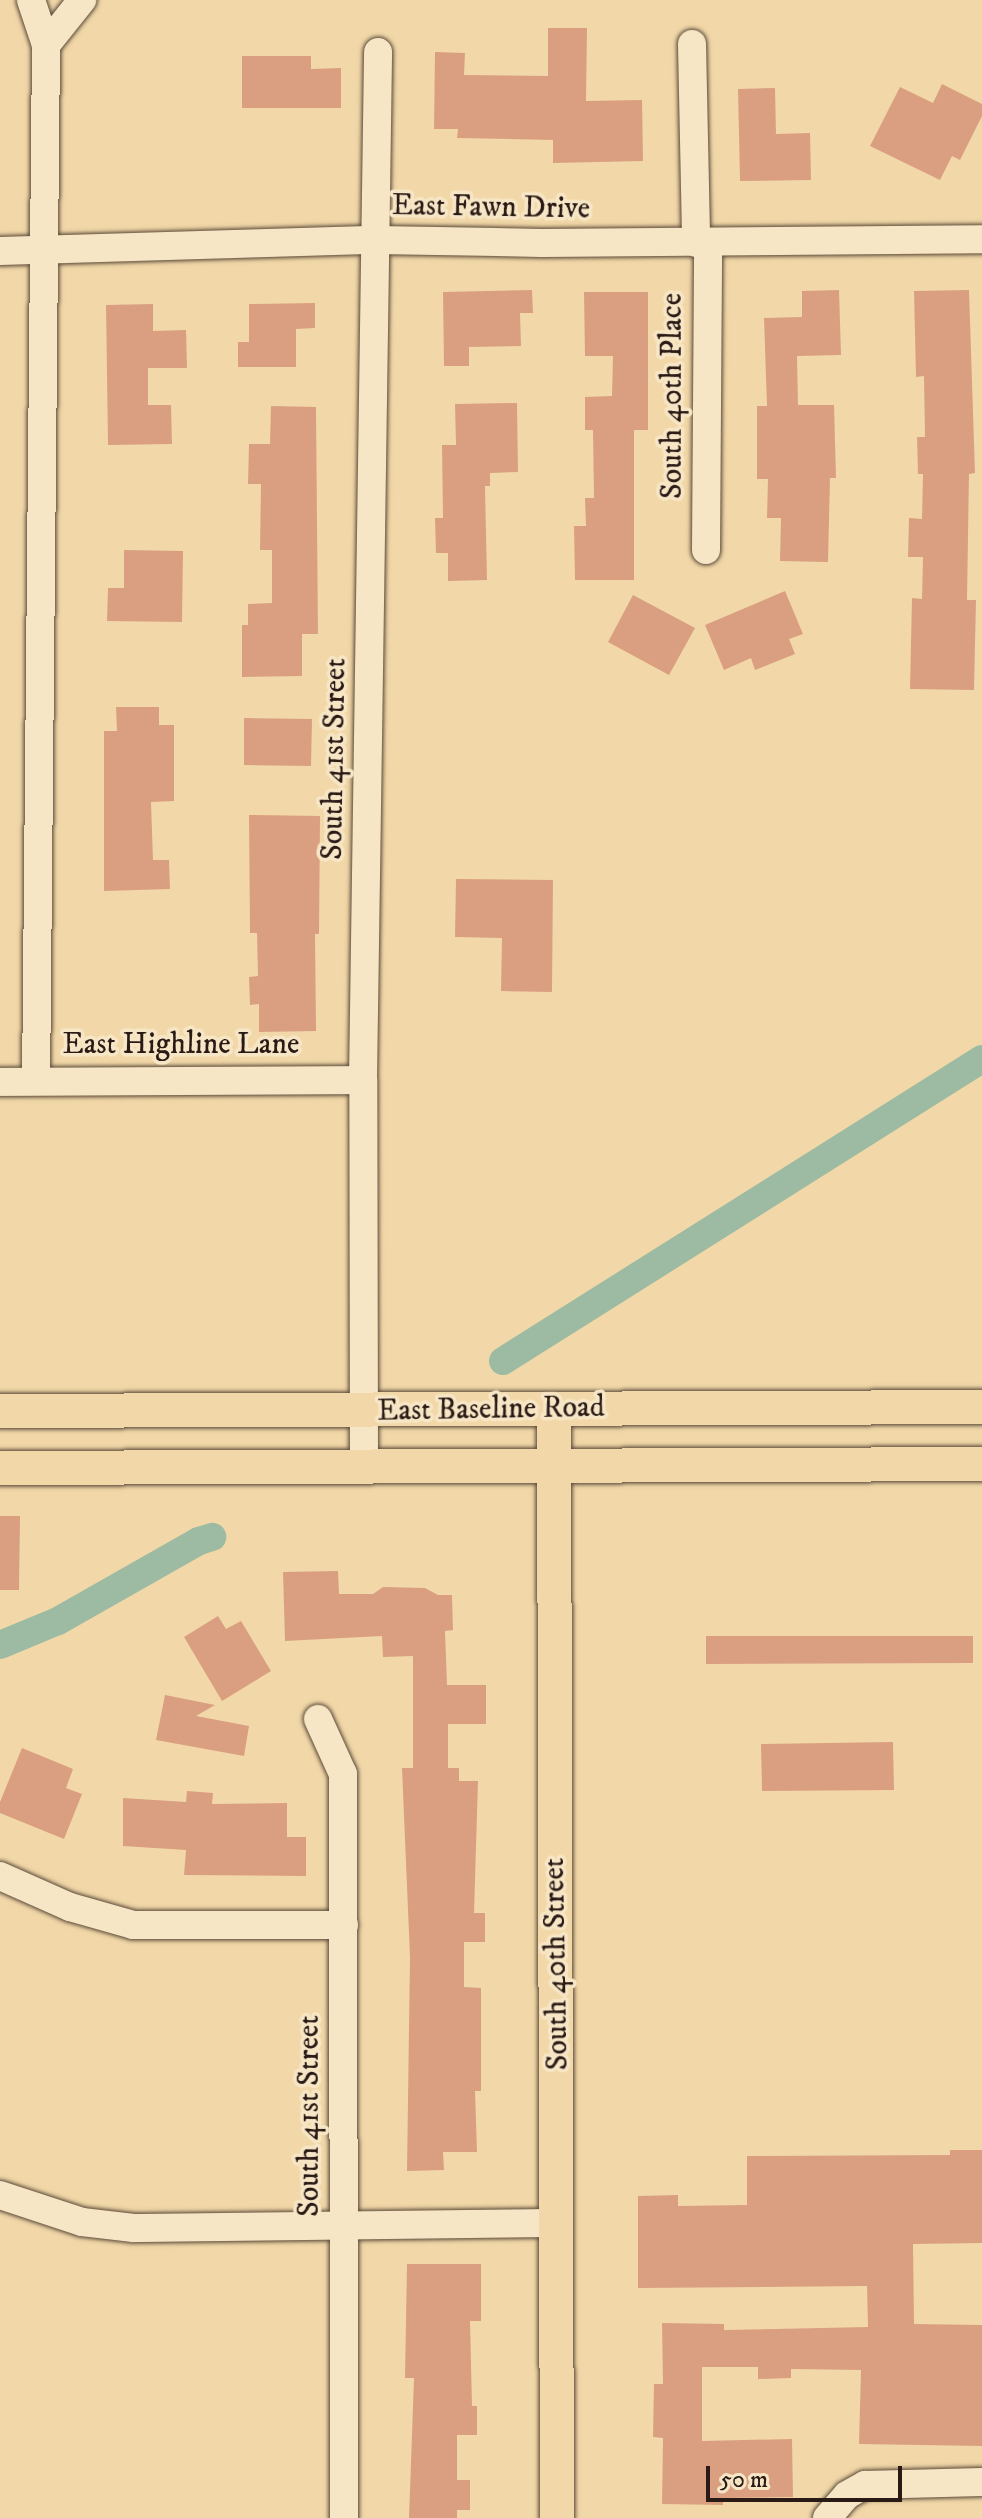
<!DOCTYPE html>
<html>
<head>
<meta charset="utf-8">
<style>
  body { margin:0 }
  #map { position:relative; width:982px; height:2518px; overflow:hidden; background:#f2d8a8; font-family:"IM FELL DW Pica",serif }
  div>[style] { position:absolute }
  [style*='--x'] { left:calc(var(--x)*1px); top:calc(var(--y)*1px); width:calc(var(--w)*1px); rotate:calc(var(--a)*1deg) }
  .canal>* { height:28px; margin:-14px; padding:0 14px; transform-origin:14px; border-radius:14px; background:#9cbba2 }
  .building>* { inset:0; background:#da9f81 }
  .roads { filter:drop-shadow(0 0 2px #5b4a3a) drop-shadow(0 0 2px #5b4a3a) }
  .minor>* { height:28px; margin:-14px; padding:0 14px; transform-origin:14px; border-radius:14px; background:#f7e6c6 }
  .major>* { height:34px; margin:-17px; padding:0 17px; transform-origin:17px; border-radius:17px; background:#f2d8a8 }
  span { translate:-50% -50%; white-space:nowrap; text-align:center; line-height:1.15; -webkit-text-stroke:7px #f7e6c6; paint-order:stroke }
  .street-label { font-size:30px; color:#291a15 }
  .scale { position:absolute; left:706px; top:2466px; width:196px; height:36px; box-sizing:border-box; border:4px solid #291a15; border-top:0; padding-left:10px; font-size:24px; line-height:28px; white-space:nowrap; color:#291a15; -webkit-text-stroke:6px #f7e6c6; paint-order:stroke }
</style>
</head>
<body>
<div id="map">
  <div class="canal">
    <i style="--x:503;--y:1361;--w:566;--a:-32.23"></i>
    <i style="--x:0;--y:1645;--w:63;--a:-22.5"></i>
    <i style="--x:58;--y:1621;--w:162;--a:-29.6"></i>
    <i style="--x:199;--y:1541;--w:14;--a:-17"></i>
  </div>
  <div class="building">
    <i style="clip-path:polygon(548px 28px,587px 28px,586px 101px,642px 100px,643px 161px,553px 163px,553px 140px,457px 138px,458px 129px,434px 129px,435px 52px,465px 53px,464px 75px,548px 76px)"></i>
    <i style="clip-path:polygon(242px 56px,311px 56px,311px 69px,341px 68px,341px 108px,242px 108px)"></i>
    <i style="clip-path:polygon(942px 84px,982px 104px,982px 116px,960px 160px,952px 156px,940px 180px,870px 146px,900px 87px,933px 103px)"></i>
    <i style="clip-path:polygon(775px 88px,776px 134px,810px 133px,811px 180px,740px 181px,738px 89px)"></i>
    <i style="clip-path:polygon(532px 290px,533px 313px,520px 313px,521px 346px,469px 347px,469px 366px,444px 366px,443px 292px)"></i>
    <i style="clip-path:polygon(839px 290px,841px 355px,797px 356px,798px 405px,834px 405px,836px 478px,830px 478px,828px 562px,780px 561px,781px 518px,767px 518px,768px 479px,757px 479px,757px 406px,767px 406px,764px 318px,802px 317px,802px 291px)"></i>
    <i style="clip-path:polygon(969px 290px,975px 473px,969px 474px,967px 600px,976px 600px,974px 690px,910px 689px,912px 598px,922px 599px,923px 557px,908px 557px,909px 518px,922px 519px,923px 474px,918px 474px,917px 437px,925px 437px,924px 376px,916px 377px,914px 291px)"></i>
    <i style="clip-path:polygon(584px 292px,648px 292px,648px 430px,634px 430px,634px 580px,575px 580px,574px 526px,586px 526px,585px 498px,594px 498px,593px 430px,585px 430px,585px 397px,612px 396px,613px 356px,585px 356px)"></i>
    <i style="clip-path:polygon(315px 303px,315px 328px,296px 329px,296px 367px,238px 367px,238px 342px,249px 342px,249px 304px)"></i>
    <i style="clip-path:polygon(153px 304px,153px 331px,186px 330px,187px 368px,148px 368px,148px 405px,171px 405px,172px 444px,108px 445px,106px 305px)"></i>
    <i style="clip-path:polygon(517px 403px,518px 472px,490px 473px,490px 486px,485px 486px,487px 580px,448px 581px,448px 553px,436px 553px,435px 518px,443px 518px,442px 445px,456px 445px,455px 404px)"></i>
    <i style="clip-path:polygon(271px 406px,316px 407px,318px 634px,302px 634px,302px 676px,242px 677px,242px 625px,248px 625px,248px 604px,272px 603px,272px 550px,260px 550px,261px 484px,248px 484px,249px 444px,270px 444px)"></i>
    <i style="clip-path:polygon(124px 550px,183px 551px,182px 622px,107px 621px,108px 588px,124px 588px)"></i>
    <i style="clip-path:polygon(785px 591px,803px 634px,789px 639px,795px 654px,755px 670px,751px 658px,724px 670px,705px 625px)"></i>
    <i style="clip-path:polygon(633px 595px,695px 628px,669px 675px,608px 642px)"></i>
    <i style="clip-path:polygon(116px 707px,159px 707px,159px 725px,174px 725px,174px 801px,151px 802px,153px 860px,169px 860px,170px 889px,104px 891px,104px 731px,117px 731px)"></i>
    <i style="clip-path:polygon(244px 718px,312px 719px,311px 766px,244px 765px)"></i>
    <i style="clip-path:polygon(249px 815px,320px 816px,319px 934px,315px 934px,316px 1031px,259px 1032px,259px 1004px,250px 1005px,249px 977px,258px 976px,257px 933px,250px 933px)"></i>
    <i style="clip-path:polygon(456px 879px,553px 880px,552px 992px,501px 991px,502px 938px,455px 937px)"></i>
    <i style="clip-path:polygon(0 1516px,20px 1516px,19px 1590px,0 1590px)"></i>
    <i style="clip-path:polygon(338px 1571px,339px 1594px,373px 1594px,383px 1587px,425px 1588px,438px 1595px,452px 1595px,453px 1630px,445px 1631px,447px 1685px,486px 1685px,486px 1724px,448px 1724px,448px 1768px,459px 1768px,459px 1781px,478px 1781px,474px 1913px,485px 1913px,485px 1942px,464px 1942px,464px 1987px,481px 1988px,481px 2091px,475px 2091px,477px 2152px,443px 2152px,444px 2170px,407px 2171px,410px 1957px,402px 1768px,413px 1768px,413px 1656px,383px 1657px,382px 1636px,285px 1641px,283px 1572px)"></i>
    <i style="clip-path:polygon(218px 1616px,226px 1629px,241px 1621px,271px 1671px,222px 1701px,184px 1637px)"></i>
    <i style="clip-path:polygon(706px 1636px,973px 1636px,973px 1663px,706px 1664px)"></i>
    <i style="clip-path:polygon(165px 1695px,215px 1705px,196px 1716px,249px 1726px,244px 1756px,156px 1740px)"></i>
    <i style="clip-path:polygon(893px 1742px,894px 1790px,762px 1791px,761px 1744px)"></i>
    <i style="clip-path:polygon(22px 1748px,73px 1769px,66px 1788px,82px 1794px,64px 1839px,0 1813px,0 1802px)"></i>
    <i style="clip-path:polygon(187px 1791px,213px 1793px,212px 1804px,287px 1803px,287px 1837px,306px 1837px,306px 1876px,184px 1875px,186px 1850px,123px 1846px,123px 1798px,186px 1802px)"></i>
    <i style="clip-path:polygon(950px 2150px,982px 2150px,982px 2243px,913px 2244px,914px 2324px,982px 2325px,982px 2446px,859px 2444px,861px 2370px,791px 2369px,791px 2378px,758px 2379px,758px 2367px,702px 2367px,702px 2441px,792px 2439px,793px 2497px,723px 2498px,723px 2505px,662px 2504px,663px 2438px,653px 2437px,654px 2384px,663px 2384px,662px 2323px,724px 2324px,724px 2330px,868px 2327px,867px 2286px,638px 2288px,638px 2196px,678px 2195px,678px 2206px,747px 2205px,747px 2156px,950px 2155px)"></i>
    <i style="clip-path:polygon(407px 2264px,481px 2264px,481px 2321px,470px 2321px,472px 2406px,477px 2406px,477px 2435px,457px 2435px,457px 2480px,470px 2480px,470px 2510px,457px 2510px,457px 2518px,409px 2518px,414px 2378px,405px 2378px)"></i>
  </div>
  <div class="roads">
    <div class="minor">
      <i style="--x:31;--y:0;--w:47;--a:71.6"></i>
      <i style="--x:46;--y:45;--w:1034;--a:90.55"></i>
      <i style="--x:692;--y:44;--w:199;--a:88.8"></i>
      <i style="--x:46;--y:45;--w:58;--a:-51.3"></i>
      <i style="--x:0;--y:251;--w:376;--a:-1.7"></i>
      <i style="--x:376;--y:240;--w:166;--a:1"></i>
      <i style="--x:542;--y:243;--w:440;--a:-0.5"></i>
      <i style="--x:706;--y:550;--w:308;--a:-89.6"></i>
      <i style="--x:0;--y:1082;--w:363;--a:-0.3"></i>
      <i style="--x:364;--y:1467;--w:387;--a:-90.1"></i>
      <i style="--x:363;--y:1080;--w:1028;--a:-89.16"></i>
      <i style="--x:318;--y:1719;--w:60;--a:65.6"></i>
      <i style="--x:343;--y:1774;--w:744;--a:89.92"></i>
      <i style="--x:0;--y:1876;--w:77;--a:23.9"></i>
      <i style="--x:70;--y:1907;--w:66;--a:15.9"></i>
      <i style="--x:133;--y:1925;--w:211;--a:0"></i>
      <i style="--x:0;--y:2195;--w:86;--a:18.2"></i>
      <i style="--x:82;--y:2222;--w:52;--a:6.6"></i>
      <i style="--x:134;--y:2228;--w:423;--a:-0.7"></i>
      <i style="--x:827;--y:2518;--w:30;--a:-49"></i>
      <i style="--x:847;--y:2495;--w:21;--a:-29"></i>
      <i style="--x:865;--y:2485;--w:117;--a:-1.5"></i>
    </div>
    <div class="major">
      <i style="--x:554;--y:1409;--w:1109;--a:89.85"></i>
      <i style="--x:0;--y:1411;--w:982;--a:-0.23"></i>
      <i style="--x:0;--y:1468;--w:982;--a:-0.23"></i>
    </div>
  </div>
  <div class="street-label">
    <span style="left:491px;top:208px;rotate:1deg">East Fawn Drive</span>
    <span style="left:673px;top:396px;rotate:-90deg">South 40th Place</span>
    <span style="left:335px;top:759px;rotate:-89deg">South 41st Street</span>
    <span style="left:181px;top:1045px">East Highline Lane</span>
    <span style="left:491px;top:1410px;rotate:-1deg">East Baseline Road</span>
    <span style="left:557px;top:1964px;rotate:-91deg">South 40th Street</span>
    <span style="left:310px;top:2116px;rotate:-90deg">South 41st Street</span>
  </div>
  <div class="scale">50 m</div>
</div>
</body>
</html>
